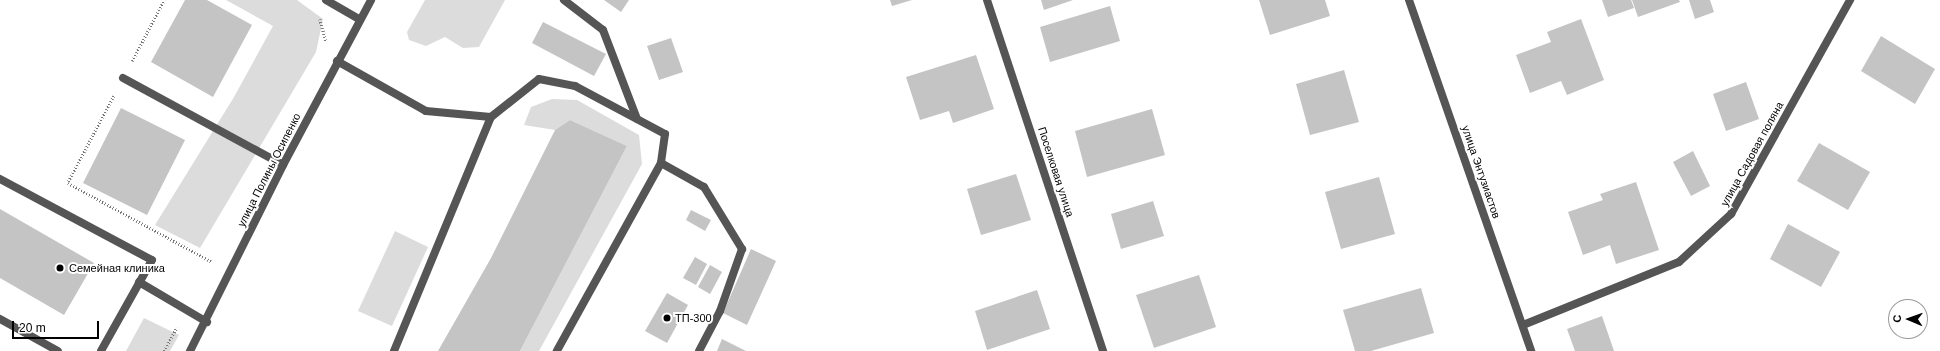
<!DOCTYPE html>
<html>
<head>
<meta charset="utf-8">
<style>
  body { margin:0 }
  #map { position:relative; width:1940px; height:351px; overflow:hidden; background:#fff; font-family:Helvetica,sans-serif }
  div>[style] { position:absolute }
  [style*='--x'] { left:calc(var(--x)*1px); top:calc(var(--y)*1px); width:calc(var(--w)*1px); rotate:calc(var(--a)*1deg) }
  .green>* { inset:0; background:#dcdcdc }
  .building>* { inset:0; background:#c4c4c4 }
  .path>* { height:2.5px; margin-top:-1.25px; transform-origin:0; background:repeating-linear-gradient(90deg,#777 0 1px,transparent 0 3px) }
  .service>* { height:8px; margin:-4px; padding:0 4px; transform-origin:4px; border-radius:4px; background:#555 }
  .minor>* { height:8px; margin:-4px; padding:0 4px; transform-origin:4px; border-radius:4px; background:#555 }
  .dots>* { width:11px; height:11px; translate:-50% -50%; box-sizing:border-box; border:2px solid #fff; border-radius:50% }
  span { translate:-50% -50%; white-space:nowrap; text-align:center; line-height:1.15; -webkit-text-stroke:4px #fff; paint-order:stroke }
  .street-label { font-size:11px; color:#000 }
  .poi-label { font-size:11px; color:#000 }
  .left { translate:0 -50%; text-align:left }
  .north { position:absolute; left:1888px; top:299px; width:40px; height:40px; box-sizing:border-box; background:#fff; border:1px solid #999; border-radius:50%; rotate:272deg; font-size:11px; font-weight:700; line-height:16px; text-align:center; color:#000 }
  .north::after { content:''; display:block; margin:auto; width:14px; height:18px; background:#000; clip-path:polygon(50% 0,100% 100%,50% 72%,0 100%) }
  .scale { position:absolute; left:12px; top:321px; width:87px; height:18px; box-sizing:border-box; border:2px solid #000; border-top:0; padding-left:5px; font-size:12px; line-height:14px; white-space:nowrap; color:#000; -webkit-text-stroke:3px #fff; paint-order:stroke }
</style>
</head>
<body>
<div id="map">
  <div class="green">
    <i style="clip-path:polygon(226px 0,297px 0,323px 19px,316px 52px,200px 248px,155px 225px,234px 97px,273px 26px)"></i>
    <i style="clip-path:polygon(425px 0,505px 0,479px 47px,463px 48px,445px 37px,426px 46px,409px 40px,407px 32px)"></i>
    <i style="clip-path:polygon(552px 99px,577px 100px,639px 135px,642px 164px,539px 351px,520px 351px,627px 146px,570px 120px,555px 130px,524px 125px,531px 107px)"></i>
    <i style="clip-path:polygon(395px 231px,428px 247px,392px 326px,358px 311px)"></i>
    <i style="clip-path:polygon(144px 318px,179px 335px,170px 351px,126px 351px)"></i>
  </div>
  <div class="building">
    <i style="clip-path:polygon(185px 0,207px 0,252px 25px,213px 97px,151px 62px)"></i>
    <i style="clip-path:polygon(604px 0,629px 0,621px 12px)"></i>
    <i style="clip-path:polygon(890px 0,912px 0,892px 6px)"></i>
    <i style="clip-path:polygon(1041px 0,1073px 0,1044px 10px)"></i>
    <i style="clip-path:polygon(1259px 0,1325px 0,1330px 16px,1270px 35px)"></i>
    <i style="clip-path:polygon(1602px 0,1631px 0,1634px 8px,1608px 17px)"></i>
    <i style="clip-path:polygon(1632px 0,1679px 0,1680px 2px,1638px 17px)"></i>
    <i style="clip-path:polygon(1689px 0,1710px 0,1714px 12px,1695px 19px)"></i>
    <i style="clip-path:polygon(1110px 6px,1120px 41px,1050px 62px,1040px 27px)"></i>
    <i style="clip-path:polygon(1581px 19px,1604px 80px,1567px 95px,1561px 81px,1530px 93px,1516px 55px,1551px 42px,1547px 32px)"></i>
    <i style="clip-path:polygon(543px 22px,606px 54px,594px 76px,532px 43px)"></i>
    <i style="clip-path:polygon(1881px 36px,1935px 69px,1915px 104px,1861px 71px)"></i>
    <i style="clip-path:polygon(671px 38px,683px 72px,659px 80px,647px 46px)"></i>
    <i style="clip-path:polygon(976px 55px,994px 109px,953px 123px,949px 111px,920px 120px,906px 77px)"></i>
    <i style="clip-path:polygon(1344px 70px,1359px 122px,1310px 135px,1296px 84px)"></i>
    <i style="clip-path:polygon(1746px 82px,1759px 119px,1726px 131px,1713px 94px)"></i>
    <i style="clip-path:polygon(121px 108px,185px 140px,147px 215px,83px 183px)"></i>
    <i style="clip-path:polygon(1152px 109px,1165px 155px,1087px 177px,1075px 131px)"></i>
    <i style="clip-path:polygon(570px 120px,627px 146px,520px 351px,438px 351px,491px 258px,555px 130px)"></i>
    <i style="clip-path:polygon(1819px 143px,1870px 172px,1848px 210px,1797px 181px)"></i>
    <i style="clip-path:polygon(1693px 151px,1710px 186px,1691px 196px,1673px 162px)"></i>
    <i style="clip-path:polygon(1016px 174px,1031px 220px,981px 235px,967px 189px)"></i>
    <i style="clip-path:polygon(1379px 177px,1395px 234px,1341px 249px,1325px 192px)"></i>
    <i style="clip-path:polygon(1636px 182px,1659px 250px,1616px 264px,1610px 245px,1583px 255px,1568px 212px,1603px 200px,1600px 194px)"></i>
    <i style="clip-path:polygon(1153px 201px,1164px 236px,1121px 249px,1111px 214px)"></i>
    <i style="clip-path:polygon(0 209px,94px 263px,64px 315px,0 278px)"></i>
    <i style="clip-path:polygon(691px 210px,711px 220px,705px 231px,686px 220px)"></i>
    <i style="clip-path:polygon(1788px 224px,1840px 252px,1821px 287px,1770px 259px)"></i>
    <i style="clip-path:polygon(751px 249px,776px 261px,747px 325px,723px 313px)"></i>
    <i style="clip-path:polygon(695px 257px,707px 264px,696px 285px,683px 278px)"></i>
    <i style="clip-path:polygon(710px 265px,722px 272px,710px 294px,698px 287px)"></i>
    <i style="clip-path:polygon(1199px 275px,1216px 327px,1154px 348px,1136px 295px)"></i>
    <i style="clip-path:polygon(1421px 288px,1434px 333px,1371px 351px,1355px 351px,1343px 310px)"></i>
    <i style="clip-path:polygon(1037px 290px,1050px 329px,987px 350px,975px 311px)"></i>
    <i style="clip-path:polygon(667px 293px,688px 305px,667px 343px,645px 331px)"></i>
    <i style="clip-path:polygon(1602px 316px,1614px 351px,1575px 351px,1567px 329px)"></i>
    <i style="clip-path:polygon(722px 339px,746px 351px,717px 351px)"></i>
  </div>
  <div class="path">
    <i style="--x:320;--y:19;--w:23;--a:75"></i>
    <i style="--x:132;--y:61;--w:69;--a:-62.3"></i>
    <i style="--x:114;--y:96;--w:98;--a:117.9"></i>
    <i style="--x:68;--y:183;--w:164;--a:28.7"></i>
    <i style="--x:164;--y:351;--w:27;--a:-62"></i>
  </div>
  <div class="service">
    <i style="--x:326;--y:0;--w:38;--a:30"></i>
    <i style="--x:564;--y:0;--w:49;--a:37.6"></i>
    <i style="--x:603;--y:30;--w:95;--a:69.1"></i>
    <i style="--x:337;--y:61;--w:102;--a:29.3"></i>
    <i style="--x:426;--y:111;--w:65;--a:5.3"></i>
    <i style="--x:123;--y:78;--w:182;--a:28.5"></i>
    <i style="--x:661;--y:163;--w:49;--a:29.2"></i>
    <i style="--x:704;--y:187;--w:73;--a:58.5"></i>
    <i style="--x:742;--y:249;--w:66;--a:109.5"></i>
    <i style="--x:720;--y:311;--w:45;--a:117.7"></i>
    <i style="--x:0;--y:179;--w:172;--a:28.1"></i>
    <i style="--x:152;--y:260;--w:104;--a:119.3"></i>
    <i style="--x:139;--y:282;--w:79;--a:30.5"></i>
    <i style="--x:0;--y:319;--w:66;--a:28.9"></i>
    <i style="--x:394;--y:351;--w:253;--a:-67.5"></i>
    <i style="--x:491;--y:117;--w:61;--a:-38.4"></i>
    <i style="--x:539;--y:79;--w:37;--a:11"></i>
    <i style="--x:575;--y:86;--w:102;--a:28.1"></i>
    <i style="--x:665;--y:134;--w:29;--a:98"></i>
    <i style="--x:661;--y:163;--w:215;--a:119"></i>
  </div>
  <div class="minor">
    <i style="--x:987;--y:0;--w:370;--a:71.7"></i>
    <i style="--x:1409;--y:0;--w:372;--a:70.8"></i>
    <i style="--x:1523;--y:325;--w:168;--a:-22"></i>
    <i style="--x:1679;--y:262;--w:71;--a:-42.7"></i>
    <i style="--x:1731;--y:214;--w:245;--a:-60.9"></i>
    <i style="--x:190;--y:351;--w:208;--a:-63.4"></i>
    <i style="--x:283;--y:165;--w:187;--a:-61.9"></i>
  </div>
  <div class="dots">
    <i style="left:60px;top:268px;background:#000"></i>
    <i style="left:667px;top:318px;background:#000"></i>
  </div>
  <div class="street-label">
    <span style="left:1752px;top:154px;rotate:-61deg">улица Садовая поляна</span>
    <span style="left:269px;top:170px;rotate:-63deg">улица Полины Осипенко</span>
    <span style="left:1056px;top:172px;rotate:72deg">Поселковая улица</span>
    <span style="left:1481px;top:172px;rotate:71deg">улица Энтузиастов</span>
  </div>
  <div class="poi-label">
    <span class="left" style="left:69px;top:268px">Семейная клиника</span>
    <span class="left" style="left:675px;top:318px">ТП-300</span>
  </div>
  <div class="north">С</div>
  <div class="scale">20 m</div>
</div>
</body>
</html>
